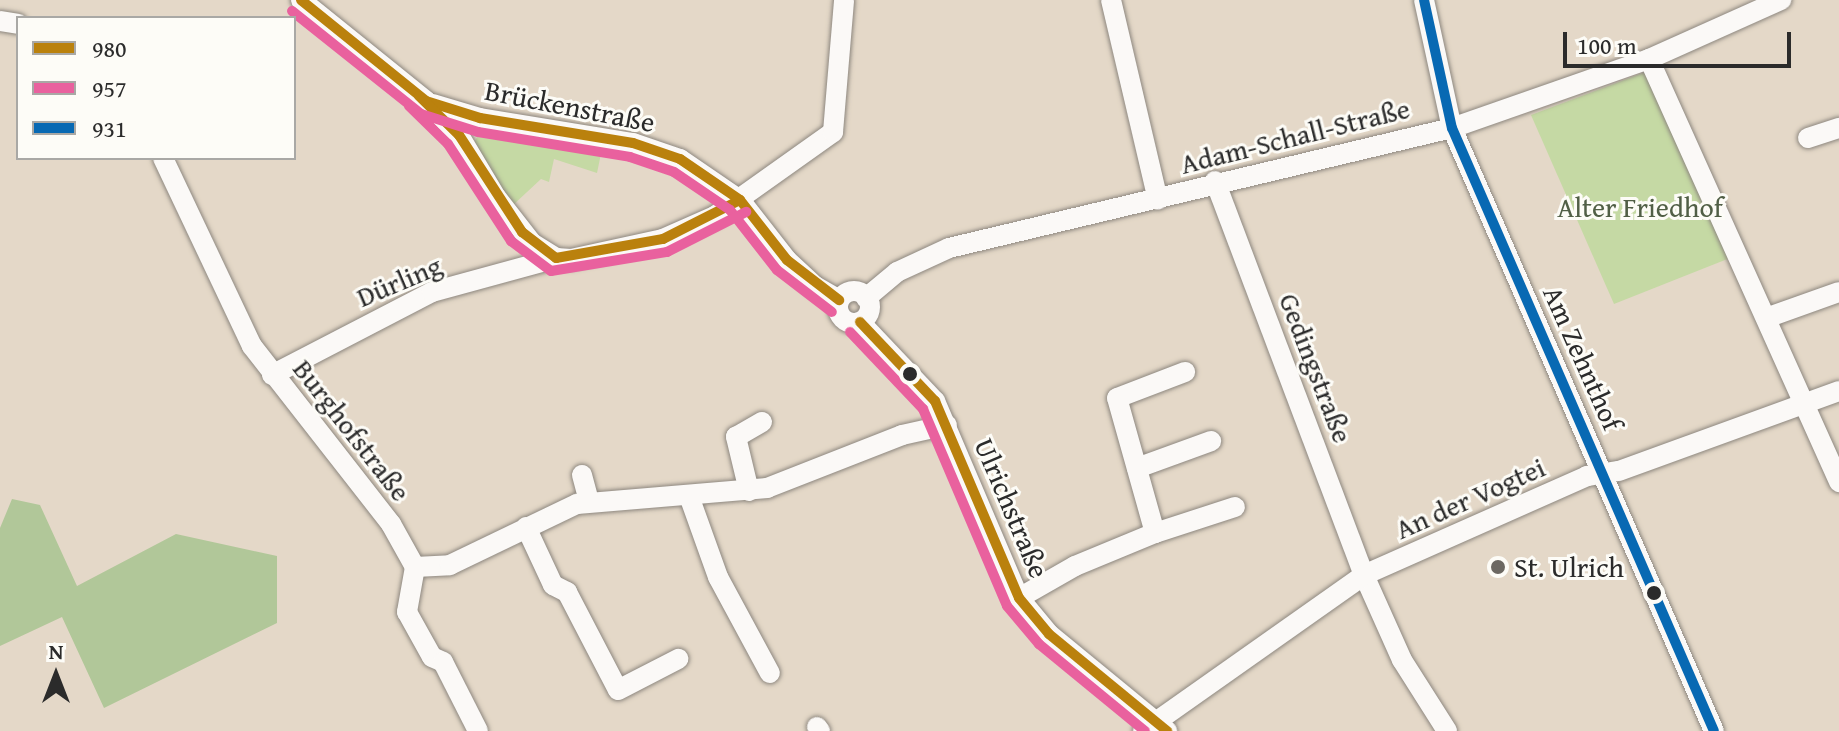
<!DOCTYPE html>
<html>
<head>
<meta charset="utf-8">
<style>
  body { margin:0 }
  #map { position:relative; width:1839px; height:731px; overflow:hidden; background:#e4d8c8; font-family:"Gentium Book Plus",serif }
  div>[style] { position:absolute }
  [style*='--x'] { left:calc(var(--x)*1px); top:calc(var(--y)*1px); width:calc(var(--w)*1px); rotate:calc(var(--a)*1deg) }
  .green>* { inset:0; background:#c5d9a4 }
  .forest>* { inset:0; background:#b1c799 }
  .roads { filter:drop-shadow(0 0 2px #8d877f) drop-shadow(0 0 2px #8d877f) }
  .minor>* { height:20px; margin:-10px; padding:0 10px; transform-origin:10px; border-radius:10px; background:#fbf9f7 }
  .minor>.ring { margin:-10px; padding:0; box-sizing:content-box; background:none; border:20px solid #fbf9f7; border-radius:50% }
  .bus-1>* { height:10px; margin:-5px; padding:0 5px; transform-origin:5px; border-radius:5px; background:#ba810d }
  .bus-2>* { height:10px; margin:-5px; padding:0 5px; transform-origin:5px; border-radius:5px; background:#e9619e }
  .bus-3>* { height:10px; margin:-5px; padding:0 5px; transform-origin:5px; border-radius:5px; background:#0869b3 }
  .dots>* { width:22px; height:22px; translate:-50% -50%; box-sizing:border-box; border:4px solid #fdfcf7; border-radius:50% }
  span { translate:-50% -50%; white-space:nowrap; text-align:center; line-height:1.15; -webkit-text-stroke:6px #fdfcf7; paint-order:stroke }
  .street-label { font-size:28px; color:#2b2b2b }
  .park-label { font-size:28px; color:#515f46 }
  .poi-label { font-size:28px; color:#2b2b2b }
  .left { translate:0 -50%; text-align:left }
  .legend { position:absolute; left:16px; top:16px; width:280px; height:144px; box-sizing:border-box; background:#fdfcf7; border:2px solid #a9a8a5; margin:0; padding:10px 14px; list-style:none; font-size:24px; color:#2b2b2b }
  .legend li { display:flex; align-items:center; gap:16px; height:40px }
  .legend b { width:40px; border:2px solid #a9a8a5 }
  .north { position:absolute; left:16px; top:635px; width:80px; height:80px; -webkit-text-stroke:6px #fdfcf7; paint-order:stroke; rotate:0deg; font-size:22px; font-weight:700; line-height:32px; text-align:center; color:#2b2b2b }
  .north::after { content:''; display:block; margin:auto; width:28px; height:36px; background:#2b2b2b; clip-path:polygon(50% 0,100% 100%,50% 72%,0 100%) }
  .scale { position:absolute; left:1563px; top:32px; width:228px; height:36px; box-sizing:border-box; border:4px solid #2b2b2b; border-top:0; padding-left:10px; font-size:24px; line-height:28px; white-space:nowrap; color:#2b2b2b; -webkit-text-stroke:6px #fdfcf7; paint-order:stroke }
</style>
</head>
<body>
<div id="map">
  <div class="green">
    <i style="clip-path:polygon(1648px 71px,1730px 258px,1614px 304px,1531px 115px)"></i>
    <i style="clip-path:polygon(491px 128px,498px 129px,494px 136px,597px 152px,603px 144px,597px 173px,554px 159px,549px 182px,541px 179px,512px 206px,474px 143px,479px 133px)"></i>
  </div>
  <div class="forest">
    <i style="clip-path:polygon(12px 499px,40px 505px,77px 586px,176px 534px,277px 556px,277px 623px,104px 708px,62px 617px,0 646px,0 528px)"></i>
  </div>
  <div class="roads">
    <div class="minor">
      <i style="--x:301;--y:0;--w:161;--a:38.9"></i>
      <i style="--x:426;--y:101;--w:47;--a:45.9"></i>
      <i style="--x:459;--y:135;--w:72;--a:59.2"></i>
      <i style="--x:496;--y:197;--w:58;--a:52"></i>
      <i style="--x:532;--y:243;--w:28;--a:32"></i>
      <i style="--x:556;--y:258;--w:15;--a:4"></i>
      <i style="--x:571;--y:259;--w:94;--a:-12.3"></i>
      <i style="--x:663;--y:239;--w:57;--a:-23.9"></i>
      <i style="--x:715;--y:216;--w:145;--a:-35.4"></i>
      <i style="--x:833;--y:132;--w:132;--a:-85.2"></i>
      <i style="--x:1111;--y:0;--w:205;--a:76.8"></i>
      <i style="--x:1424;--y:0;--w:131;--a:77.7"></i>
      <i style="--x:1452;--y:128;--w:657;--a:66.52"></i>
      <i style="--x:0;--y:21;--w:18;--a:9"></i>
      <i style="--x:1649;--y:59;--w:464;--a:65.8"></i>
      <i style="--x:433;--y:104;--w:49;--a:16.6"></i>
      <i style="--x:480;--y:118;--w:155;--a:9.3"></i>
      <i style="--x:633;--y:143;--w:50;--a:18.8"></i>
      <i style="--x:680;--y:159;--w:73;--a:34.3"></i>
      <i style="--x:740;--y:200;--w:76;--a:51.9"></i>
      <i style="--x:787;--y:260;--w:38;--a:43"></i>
      <i style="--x:815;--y:286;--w:28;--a:30"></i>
      <i style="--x:1808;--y:138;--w:33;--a:-18"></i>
      <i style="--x:163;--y:158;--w:208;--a:64.7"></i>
      <i style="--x:252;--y:346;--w:226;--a:52"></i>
      <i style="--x:391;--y:524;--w:49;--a:60.8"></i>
      <i style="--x:415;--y:567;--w:35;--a:-3"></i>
      <i style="--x:450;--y:565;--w:141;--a:-25.7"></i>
      <i style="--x:577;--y:504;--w:191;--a:-4.8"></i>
      <i style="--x:767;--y:488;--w:145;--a:-21.4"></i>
      <i style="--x:902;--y:435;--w:46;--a:-12.5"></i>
      <i style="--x:1215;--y:181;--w:421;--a:69.3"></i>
      <i style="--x:1364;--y:575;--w:93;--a:65.9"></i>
      <i style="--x:1402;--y:660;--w:84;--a:57.6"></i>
      <i class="ring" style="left:838px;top:291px;width:12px;height:12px"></i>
      <i style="--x:866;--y:298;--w:40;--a:-40"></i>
      <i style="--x:897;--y:272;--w:57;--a:-24.8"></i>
      <i style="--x:949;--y:248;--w:517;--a:-13.42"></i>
      <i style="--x:1452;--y:128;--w:209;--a:-19.3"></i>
      <i style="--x:1649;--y:59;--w:145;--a:-24.1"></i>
      <i style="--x:1766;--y:318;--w:77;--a:-19.6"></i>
      <i style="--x:860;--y:322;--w:109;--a:46.5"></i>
      <i style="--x:935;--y:401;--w:214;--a:66.9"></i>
      <i style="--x:1019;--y:598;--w:47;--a:50.2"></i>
      <i style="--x:1049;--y:634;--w:153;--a:39.4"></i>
      <i style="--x:272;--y:375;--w:180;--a:-27.4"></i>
      <i style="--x:432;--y:292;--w:129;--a:-15.3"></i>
      <i style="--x:1137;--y:468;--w:79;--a:-20"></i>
      <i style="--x:582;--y:475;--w:28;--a:75"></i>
      <i style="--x:749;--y:491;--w:56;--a:-103.5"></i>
      <i style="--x:736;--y:437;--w:30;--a:-30"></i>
      <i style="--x:689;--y:496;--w:86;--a:70.3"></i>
      <i style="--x:718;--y:577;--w:109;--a:61.6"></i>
      <i style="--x:526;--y:527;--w:64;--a:65"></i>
      <i style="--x:553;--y:585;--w:16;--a:27"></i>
      <i style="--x:567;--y:592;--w:110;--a:62.5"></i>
      <i style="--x:618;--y:690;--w:68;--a:-27.3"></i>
      <i style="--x:1155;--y:533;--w:84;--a:-18"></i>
      <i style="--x:415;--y:567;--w:46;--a:100.1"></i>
      <i style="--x:407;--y:612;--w:51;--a:60.9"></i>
      <i style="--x:432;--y:657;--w:12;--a:24"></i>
      <i style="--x:443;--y:662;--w:77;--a:63.1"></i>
      <i style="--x:1019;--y:598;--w:64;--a:-29.7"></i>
      <i style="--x:1075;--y:566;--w:87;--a:-22.4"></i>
      <i style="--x:1155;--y:533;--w:140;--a:-105.7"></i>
      <i style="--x:1117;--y:398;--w:73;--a:-20.9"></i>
      <i style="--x:817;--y:727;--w:5;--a:53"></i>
      <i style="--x:1143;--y:731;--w:271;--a:-35.2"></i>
      <i style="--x:1364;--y:575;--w:244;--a:-23.9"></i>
      <i style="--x:1587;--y:476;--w:32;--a:-9"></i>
      <i style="--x:1619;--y:471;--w:234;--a:-20"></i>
    </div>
  </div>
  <div class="bus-1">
    <i style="--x:301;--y:0;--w:161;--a:38.9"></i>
    <i style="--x:426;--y:101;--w:57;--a:17.5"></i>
    <i style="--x:480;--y:118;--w:155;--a:9.3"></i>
    <i style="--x:633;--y:143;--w:50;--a:18.8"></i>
    <i style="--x:680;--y:159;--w:73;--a:34.3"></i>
    <i style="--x:740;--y:200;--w:76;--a:51.9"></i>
    <i style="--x:787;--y:260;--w:66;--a:37.6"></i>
    <i style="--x:419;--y:96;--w:56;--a:44.3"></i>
    <i style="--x:459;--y:135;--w:116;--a:57"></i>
    <i style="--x:522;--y:232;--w:43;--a:37.4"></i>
    <i style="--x:556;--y:258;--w:109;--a:-10.1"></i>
    <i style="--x:663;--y:239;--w:86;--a:-26.9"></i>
    <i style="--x:860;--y:322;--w:109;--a:46.5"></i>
    <i style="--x:935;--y:401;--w:214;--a:66.9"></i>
    <i style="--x:1019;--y:598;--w:47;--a:50.2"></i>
    <i style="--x:1049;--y:634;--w:153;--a:39.4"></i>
  </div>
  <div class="bus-2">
    <i style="--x:292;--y:11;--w:165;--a:38.6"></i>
    <i style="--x:421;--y:114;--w:60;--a:17.5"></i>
    <i style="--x:478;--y:132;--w:154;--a:9.3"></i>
    <i style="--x:630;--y:157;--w:46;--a:18.8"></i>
    <i style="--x:674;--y:172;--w:68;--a:34.2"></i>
    <i style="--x:730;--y:210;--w:76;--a:51.9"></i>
    <i style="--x:777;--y:270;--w:69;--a:37.4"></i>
    <i style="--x:409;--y:106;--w:54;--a:44.3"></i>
    <i style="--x:448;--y:144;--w:116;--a:57"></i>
    <i style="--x:511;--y:241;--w:50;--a:36.9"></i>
    <i style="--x:551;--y:271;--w:118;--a:-9.3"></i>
    <i style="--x:667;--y:252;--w:89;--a:-26.9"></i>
    <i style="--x:850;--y:332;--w:106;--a:46.5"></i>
    <i style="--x:923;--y:409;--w:214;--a:66.9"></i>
    <i style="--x:1007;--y:606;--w:50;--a:49.9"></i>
    <i style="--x:1039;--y:644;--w:137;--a:39.4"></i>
  </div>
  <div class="bus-3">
    <i style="--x:1424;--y:0;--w:131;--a:77.7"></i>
    <i style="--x:1452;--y:128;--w:657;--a:66.52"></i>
  </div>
  <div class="dots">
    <i style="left:910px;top:374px;background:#2b2b2b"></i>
    <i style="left:1498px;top:567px;background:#6c6862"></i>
    <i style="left:1654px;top:593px;background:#2b2b2b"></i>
  </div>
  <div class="street-label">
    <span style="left:570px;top:106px;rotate:11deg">Brückenstraße</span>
    <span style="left:1295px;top:136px;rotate:-14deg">Adam-Schall-Straße</span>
    <span style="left:399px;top:281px;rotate:-23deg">Dürling</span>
    <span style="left:1583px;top:358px;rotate:66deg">Am Zehnthof</span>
    <span style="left:1316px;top:368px;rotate:69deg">Gedingstraße</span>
    <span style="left:352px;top:430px;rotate:52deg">Burghofstraße</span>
    <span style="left:1470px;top:498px;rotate:-24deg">An der Vogtei</span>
    <span style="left:1012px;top:508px;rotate:67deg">Ulrichstraße</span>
  </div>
  <div class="park-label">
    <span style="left:1640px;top:207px">Alter Friedhof</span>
  </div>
  <div class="poi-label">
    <span class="left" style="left:1514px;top:567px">St. Ulrich</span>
  </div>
  <ul class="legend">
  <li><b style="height:10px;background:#ba810d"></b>980</li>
  <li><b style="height:10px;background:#e9619e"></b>957</li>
  <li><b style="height:10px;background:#0869b3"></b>931</li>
  </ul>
  <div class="north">N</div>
  <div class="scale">100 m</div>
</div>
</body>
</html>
